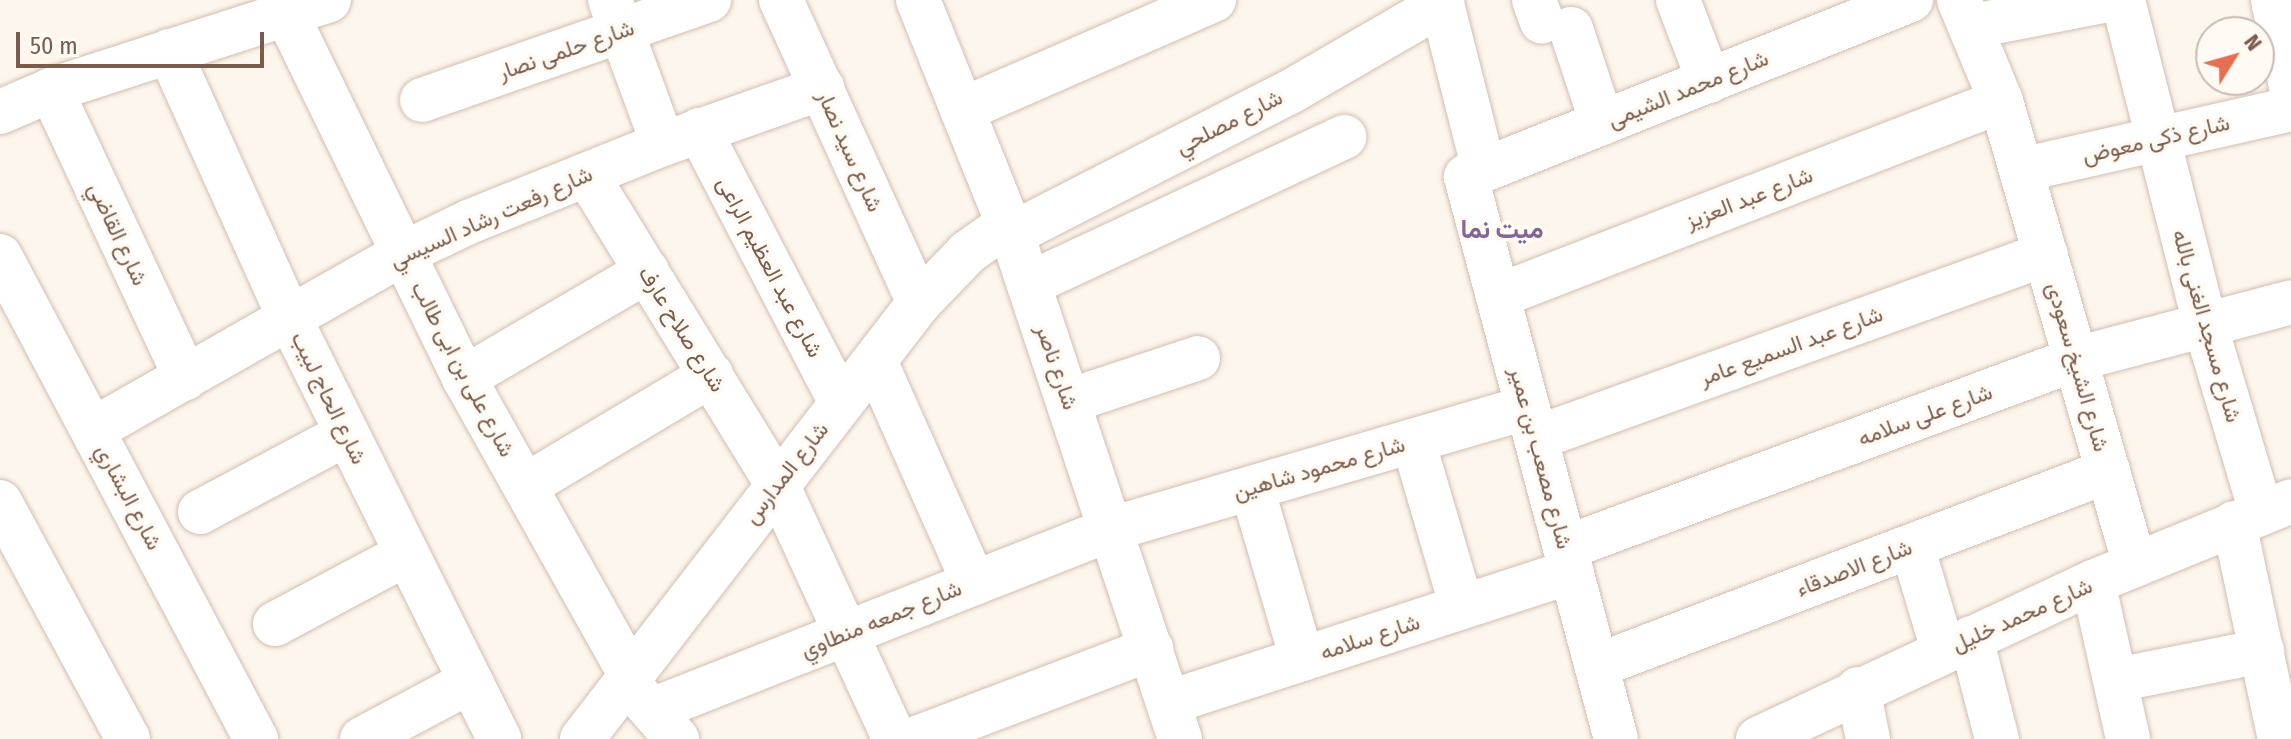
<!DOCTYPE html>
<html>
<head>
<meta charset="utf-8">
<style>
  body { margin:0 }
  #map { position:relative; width:2291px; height:739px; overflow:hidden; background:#fdf6ec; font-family:"Fira Sans Condensed",Vazirmatn,sans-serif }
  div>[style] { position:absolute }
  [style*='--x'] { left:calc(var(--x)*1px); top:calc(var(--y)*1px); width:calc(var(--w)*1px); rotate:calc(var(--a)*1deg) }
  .roads { filter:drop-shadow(0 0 2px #d1beb0) drop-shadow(0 0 2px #d1beb0) }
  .minor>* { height:44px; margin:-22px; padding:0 22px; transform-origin:22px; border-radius:22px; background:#fff }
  span { translate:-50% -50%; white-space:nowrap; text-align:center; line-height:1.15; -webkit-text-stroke:7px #fffaf3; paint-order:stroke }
  .street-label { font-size:22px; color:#7a5c4d }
  .quarter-label { font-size:26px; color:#846695; font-weight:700 }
  .north { position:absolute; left:2195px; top:16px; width:80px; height:80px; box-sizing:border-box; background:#fffaf3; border:2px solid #cabbb1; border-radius:50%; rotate:53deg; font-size:22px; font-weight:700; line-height:32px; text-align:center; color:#7a5c4d }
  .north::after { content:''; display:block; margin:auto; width:28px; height:36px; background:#e76f51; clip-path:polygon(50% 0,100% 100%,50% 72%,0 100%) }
  .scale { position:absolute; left:16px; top:32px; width:248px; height:36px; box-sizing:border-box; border:4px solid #7a5c4d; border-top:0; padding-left:10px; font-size:24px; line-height:28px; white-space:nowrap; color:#7a5c4d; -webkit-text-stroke:6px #fffaf3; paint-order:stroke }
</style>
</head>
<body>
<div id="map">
  <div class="roads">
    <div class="minor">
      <i style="--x:610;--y:0;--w:153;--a:69.8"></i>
      <i style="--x:781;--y:0;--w:333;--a:65.5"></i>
      <i style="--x:918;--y:0;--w:252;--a:68.1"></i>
      <i style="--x:1012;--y:234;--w:532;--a:71.6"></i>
      <i style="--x:1441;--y:0;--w:175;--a:75.8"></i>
      <i style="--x:1534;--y:0;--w:23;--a:70"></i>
      <i style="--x:1678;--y:0;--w:87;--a:69.1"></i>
      <i style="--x:1959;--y:0;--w:109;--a:67.4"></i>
      <i style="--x:2001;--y:101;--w:483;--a:73.9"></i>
      <i style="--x:2123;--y:0;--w:334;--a:75.8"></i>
      <i style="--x:2205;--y:324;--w:196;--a:73.4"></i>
      <i style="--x:2273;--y:0;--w:88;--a:78.2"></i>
      <i style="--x:287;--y:15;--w:404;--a:64"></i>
      <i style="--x:464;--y:378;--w:339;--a:60.7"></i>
      <i style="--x:1974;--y:26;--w:136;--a:-11"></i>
      <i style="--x:1571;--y:29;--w:99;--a:71.7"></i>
      <i style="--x:169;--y:51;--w:294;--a:65.7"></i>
      <i style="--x:290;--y:319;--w:469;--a:63.5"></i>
      <i style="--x:51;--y:90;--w:318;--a:64.9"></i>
      <i style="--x:422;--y:100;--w:304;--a:-19.2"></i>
      <i style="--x:962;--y:110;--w:275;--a:-23.6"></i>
      <i style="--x:0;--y:112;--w:56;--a:-23.3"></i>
      <i style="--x:51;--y:90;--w:292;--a:-17.9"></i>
      <i style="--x:699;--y:130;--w:308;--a:62.5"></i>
      <i style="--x:2021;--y:170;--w:277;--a:-12.7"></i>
      <i style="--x:587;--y:175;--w:361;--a:58.4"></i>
      <i style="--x:776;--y:482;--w:283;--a:65.2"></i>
      <i style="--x:1012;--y:234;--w:312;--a:-27.1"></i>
      <i style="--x:1290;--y:92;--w:176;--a:-30.1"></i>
      <i style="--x:0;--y:256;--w:547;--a:62.08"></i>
      <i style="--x:1029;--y:284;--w:348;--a:-25"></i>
      <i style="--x:1498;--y:296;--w:539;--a:-21.19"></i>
      <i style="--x:875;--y:361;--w:243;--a:66"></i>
      <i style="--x:464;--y:378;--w:212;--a:-30.3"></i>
      <i style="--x:1069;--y:401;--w:136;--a:-18.4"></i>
      <i style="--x:94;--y:429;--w:354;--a:-29.6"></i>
      <i style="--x:402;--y:254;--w:76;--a:-25.6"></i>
      <i style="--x:471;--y:221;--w:207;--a:-21.9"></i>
      <i style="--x:663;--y:144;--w:169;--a:-19.4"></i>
      <i style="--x:1536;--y:438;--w:542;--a:-19.84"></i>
      <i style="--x:1413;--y:441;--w:173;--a:73.6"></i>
      <i style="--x:525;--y:486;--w:217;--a:-30.8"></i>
      <i style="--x:1252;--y:488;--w:178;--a:73.7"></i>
      <i style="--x:0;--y:502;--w:269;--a:61.6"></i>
      <i style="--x:200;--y:512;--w:166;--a:-28.1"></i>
      <i style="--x:2234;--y:523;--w:221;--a:78"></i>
      <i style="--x:1912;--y:546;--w:109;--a:73.4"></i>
      <i style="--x:1565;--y:548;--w:545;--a:-20.3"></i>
      <i style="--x:2076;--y:359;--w:222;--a:-14.8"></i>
      <i style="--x:2093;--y:582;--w:161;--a:77.4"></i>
      <i style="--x:275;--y:624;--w:149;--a:-28.1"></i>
      <i style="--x:1971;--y:638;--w:104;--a:75.6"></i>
      <i style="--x:1599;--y:665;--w:545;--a:-20.86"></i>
      <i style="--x:2116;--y:680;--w:149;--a:-11.2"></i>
      <i style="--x:633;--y:689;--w:67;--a:48.7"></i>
      <i style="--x:1858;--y:689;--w:51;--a:78.7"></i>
      <i style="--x:1170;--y:702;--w:422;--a:-18"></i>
      <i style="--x:652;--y:710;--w:493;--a:-21.5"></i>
      <i style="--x:1111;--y:529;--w:434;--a:-16.3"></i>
      <i style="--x:362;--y:739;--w:123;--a:-28"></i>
      <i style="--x:582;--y:739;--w:551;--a:-52.3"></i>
      <i style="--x:919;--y:303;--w:71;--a:-46.1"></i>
      <i style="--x:968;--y:252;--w:49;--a:-35"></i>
      <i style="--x:914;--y:739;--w:254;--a:-20.8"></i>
      <i style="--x:1616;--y:739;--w:582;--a:-104.94"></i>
      <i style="--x:1466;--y:177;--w:479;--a:-21.7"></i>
      <i style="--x:1758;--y:739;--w:370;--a:-25.1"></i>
      <i style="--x:2093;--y:582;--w:214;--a:-22.2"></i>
    </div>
  </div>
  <div class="street-label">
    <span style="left:566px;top:50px;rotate:-19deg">شارع حلمى نصار</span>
    <span style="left:1688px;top:89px;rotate:-22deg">شارع محمد الشيمى</span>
    <span style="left:1229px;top:122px;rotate:-27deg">شارع مصلحي</span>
    <span style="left:2156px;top:139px;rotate:-13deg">شارع ذكى معوض</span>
    <span style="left:850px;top:151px;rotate:66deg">شارع سيد نصار</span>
    <span style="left:1749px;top:198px;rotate:-21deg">شارع عبد العزيز</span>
    <span style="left:491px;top:217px;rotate:-24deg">شارع رفعت رشاد السيسي</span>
    <span style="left:118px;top:234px;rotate:65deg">شارع القاضي</span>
    <span style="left:770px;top:267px;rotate:62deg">شارع عبد العظيم الراعى</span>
    <span style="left:2207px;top:326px;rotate:74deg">شارع مسجد الغنى بالله</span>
    <span style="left:682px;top:329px;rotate:58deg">شارع صلاح عارف</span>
    <span style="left:1791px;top:346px;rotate:-20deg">شارع عبد السميع عامر</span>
    <span style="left:1057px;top:367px;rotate:71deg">شارع ناصر</span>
    <span style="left:2078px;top:367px;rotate:74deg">شارع الشيخ سعودى</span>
    <span style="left:463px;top:369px;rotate:62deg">شارع على بن ابى طالب</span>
    <span style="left:329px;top:398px;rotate:64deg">شارع الحاج لبيب</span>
    <span style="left:1925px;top:415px;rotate:-20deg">شارع على سلامه</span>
    <span style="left:1541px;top:458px;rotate:75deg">شارع مصعب بن عمير</span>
    <span style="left:1319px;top:468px;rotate:-16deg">شارع محمود شاهين</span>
    <span style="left:786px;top:473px;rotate:-52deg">شارع المدارس</span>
    <span style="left:129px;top:497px;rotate:62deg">شارع البشاري</span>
    <span style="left:1854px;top:568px;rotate:-21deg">شارع الاصدقاء</span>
    <span style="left:2022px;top:615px;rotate:-24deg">شارع محمد خليل</span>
    <span style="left:881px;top:619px;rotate:-22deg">شارع جمعه منطاوي</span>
    <span style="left:1370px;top:637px;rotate:-18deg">شارع سلامه</span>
  </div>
  <div class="quarter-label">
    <span style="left:1502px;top:230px">ميت نما</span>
  </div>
  <div class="north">N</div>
  <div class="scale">50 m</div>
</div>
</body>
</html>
